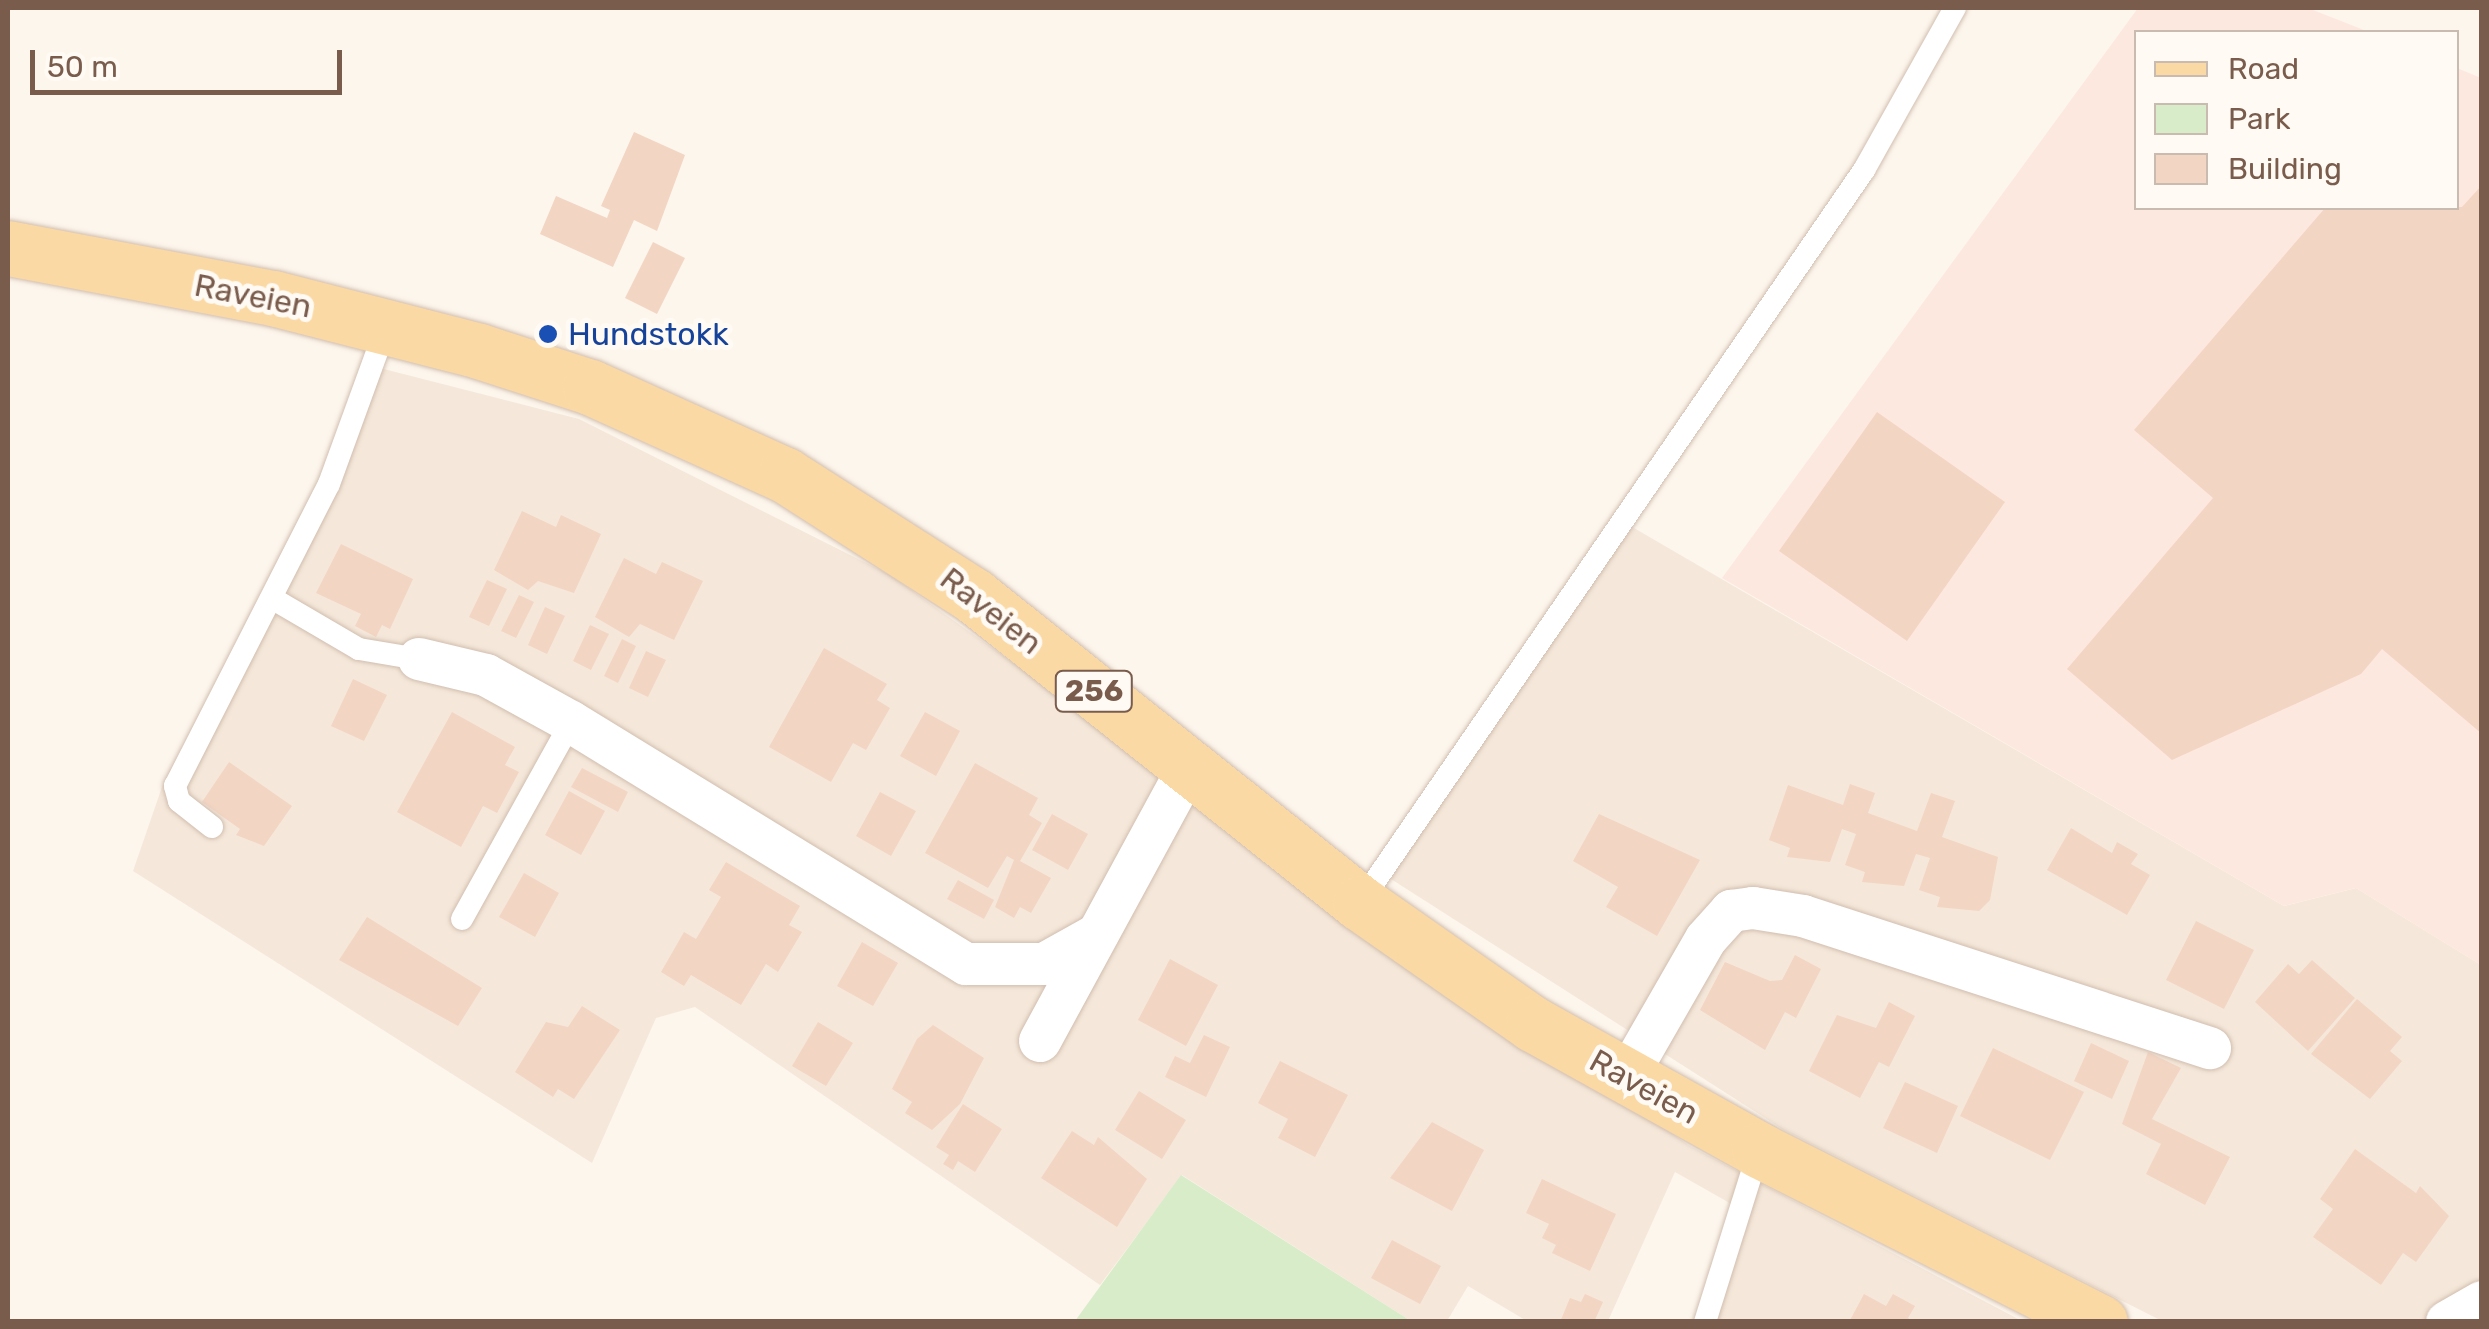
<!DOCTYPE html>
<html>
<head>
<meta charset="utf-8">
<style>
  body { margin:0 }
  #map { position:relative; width:2489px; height:1329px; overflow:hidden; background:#fdf6ec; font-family:Rubik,sans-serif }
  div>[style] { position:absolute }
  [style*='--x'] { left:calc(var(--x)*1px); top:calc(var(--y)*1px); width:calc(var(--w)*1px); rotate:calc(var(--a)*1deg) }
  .residential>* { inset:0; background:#f5e8da }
  .commercial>* { inset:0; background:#fde8e0 }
  .green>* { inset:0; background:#d8ecc9 }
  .building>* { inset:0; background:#f3d5c3 }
  .roads { filter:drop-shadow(0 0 2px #d1beb0) drop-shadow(0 0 2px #d1beb0) }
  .service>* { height:22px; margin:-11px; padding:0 11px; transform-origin:11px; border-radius:11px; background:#fff }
  .minor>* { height:42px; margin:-21px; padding:0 21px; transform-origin:21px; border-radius:21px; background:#fff }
  .primary>* { height:55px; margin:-27.5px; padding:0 27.5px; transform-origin:27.5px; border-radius:27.5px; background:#fbd9a5 }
  .dots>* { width:28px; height:28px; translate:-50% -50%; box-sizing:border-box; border:5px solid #fffaf3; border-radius:50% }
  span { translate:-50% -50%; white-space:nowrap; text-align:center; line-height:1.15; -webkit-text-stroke:10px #fffaf3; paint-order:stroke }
  .shield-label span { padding:2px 8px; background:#fffaf3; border:2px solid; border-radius:8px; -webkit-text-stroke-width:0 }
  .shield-label { font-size:30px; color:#7a5c4d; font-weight:700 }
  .street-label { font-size:32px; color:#7a5c4d }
  .transit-label { font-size:32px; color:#164399 }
  .left { translate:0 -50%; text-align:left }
  .frame { position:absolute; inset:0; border:10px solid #7a5c4d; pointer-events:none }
  .legend { position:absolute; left:2134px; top:30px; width:325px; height:180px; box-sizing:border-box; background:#fffaf3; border:2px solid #cabbb1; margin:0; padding:12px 18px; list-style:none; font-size:30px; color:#7a5c4d }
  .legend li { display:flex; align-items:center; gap:20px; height:50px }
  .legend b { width:50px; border:2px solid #cabbb1 }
  .scale { position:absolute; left:30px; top:50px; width:312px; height:45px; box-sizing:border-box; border:5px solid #7a5c4d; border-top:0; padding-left:12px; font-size:30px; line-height:35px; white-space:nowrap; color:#7a5c4d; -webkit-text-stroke:8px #fffaf3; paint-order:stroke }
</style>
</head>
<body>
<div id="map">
  <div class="residential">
    <i style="clip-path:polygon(376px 367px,579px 419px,890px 575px,1688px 1145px,2022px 1321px,1710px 1321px,1749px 1214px,1675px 1172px,1608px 1321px,1527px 1321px,1468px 1286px,1447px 1321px,1411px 1321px,1182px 1175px,1100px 1285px,695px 1007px,656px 1018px,592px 1163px,133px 871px,162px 787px)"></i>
    <i style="clip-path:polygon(1622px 521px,2284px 906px,2356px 888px,2481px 965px,2481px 1321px,2162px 1321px,1784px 1130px,1380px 872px)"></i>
  </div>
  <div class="commercial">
    <i style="clip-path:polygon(2138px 8px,2308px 8px,2369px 32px,2136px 32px,2136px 208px,2456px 208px,2457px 68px,2481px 78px,2481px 965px,2356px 888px,2284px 906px,1722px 578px)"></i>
  </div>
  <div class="green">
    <i style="clip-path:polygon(1181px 1175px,1411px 1321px,1075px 1321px)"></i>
  </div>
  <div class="building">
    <i style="clip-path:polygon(634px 132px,685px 155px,657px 231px,634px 220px,613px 267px,540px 234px,556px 196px,607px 218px,610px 210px,601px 206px)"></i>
    <i style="clip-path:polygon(2482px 185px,2482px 734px,2382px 649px,2361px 674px,2172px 760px,2067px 669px,2213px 498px,2134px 430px,2325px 208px,2462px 207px)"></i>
    <i style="clip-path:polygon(653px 242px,685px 258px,657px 314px,625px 298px)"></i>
    <i style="clip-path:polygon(1877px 412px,2005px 502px,1907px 641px,1779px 551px)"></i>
    <i style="clip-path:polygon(522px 511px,556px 527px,561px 515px,601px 534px,574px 593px,538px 581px,528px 590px,494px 570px)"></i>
    <i style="clip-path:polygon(341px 544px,413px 579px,390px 629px,382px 625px,376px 637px,355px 626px,361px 614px,316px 593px)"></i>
    <i style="clip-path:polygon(624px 558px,656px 574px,662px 562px,703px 581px,674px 640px,640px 624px,629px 637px,595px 617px)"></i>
    <i style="clip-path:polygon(487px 580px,507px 589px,489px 626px,469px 617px)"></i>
    <i style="clip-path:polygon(519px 595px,534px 602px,516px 638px,501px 631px)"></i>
    <i style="clip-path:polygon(545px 607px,565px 616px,547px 654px,528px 645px)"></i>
    <i style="clip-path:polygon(590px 625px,609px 634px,591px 670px,573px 661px)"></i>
    <i style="clip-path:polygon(622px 639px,636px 646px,618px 683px,604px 676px)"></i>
    <i style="clip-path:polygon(824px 648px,887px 684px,877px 700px,890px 708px,866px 750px,853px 743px,831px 782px,769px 747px)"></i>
    <i style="clip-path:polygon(646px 651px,666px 660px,648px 697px,629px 688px)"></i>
    <i style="clip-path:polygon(353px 679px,387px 695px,364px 741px,331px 726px)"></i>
    <i style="clip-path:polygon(452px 712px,515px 747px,505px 765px,519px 772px,497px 813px,483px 806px,461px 847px,397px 812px)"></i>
    <i style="clip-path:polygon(925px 712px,960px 731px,936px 776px,900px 756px)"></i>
    <i style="clip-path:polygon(229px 762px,292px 806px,264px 846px,236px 835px,240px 829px,202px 802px)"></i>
    <i style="clip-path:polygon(975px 763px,1038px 798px,1029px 815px,1042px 823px,1020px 861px,1051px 878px,1031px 913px,1020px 907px,1014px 918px,995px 907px,1014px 860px,1007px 856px,988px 888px,925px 853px)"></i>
    <i style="clip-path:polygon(582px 768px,628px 792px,618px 812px,571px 787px)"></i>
    <i style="clip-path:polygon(1850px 784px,1875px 793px,1868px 813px,1917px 831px,1931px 793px,1955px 801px,1942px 837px,1998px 857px,1990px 900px,1979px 911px,1937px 907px,1940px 897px,1919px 890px,1930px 858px,1916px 854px,1904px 886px,1862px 882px,1865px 872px,1845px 865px,1856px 834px,1842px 829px,1830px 862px,1787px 857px,1790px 848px,1769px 840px,1788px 785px,1843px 805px)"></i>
    <i style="clip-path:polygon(569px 791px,605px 811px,581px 855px,545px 835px)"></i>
    <i style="clip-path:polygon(880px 792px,916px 811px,891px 856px,856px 836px)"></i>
    <i style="clip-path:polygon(1052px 814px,1088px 834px,1068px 870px,1032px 850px)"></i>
    <i style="clip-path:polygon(1599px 814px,1700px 860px,1657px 936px,1606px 907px,1618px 887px,1573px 861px)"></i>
    <i style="clip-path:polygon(2071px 828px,2112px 853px,2117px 842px,2138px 854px,2131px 864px,2150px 875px,2127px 915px,2047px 870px)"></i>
    <i style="clip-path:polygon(726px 862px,800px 906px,789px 925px,802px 932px,778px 972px,766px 964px,741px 1005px,691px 975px,684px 986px,661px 972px,684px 932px,696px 939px,721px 897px,709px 890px)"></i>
    <i style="clip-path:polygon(524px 873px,559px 893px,535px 937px,499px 917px)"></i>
    <i style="clip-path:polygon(958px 880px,994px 900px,984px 919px,947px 899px)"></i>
    <i style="clip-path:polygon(367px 917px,482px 988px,458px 1026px,339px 960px)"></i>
    <i style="clip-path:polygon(2196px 921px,2254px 950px,2224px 1009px,2166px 980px)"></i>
    <i style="clip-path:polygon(862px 942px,898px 963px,873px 1006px,837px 986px)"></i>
    <i style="clip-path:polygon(1795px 955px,1821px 969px,1796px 1018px,1785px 1012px,1765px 1050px,1700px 1010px,1725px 962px,1770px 981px,1782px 980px)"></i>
    <i style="clip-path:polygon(1170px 959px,1218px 985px,1186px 1046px,1138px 1020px)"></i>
    <i style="clip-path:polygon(2312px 960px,2355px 998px,2308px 1051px,2255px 1002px,2288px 964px,2299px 974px)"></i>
    <i style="clip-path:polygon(2357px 999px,2402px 1037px,2390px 1051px,2402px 1061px,2370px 1099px,2311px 1054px)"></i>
    <i style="clip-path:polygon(1889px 1002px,1915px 1016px,1889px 1067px,1879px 1062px,1860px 1098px,1809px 1071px,1837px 1015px,1876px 1028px)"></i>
    <i style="clip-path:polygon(582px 1006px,620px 1030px,574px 1099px,558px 1089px,553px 1097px,515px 1072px,546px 1022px,568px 1027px)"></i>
    <i style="clip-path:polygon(818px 1022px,853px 1043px,826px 1086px,792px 1066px)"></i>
    <i style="clip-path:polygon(933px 1025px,984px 1058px,960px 1104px,932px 1130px,905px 1113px,912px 1102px,892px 1089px,917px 1039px)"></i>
    <i style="clip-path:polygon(1204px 1035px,1230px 1047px,1206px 1097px,1165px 1077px,1175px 1056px,1190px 1063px)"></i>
    <i style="clip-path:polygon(2091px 1043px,2129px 1061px,2112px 1099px,2074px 1081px)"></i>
    <i style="clip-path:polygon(1993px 1048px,2084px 1092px,2050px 1160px,1960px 1116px)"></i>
    <i style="clip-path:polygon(2148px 1052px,2181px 1068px,2152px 1119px,2230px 1157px,2205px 1205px,2146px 1174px,2161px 1144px,2122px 1124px)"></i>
    <i style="clip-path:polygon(1280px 1061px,1348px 1095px,1315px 1157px,1278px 1138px,1288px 1119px,1258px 1103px)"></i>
    <i style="clip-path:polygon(1905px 1082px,1958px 1106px,1937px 1153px,1883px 1128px)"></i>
    <i style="clip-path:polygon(1139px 1091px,1186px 1120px,1162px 1159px,1115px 1130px)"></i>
    <i style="clip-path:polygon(963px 1104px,1002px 1129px,975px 1172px,958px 1161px,953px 1170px,943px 1164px,949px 1155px,936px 1147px)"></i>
    <i style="clip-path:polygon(1432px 1122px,1484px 1150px,1452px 1211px,1390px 1178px)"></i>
    <i style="clip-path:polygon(1072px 1131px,1094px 1145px,1098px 1137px,1147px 1179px,1117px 1227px,1041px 1178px)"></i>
    <i style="clip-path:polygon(2355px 1149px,2416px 1193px,2420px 1186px,2449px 1216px,2416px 1262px,2403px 1253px,2381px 1285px,2313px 1237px,2333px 1209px,2320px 1199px)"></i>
    <i style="clip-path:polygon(1542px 1179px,1616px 1214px,1590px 1271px,1552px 1253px,1556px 1245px,1542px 1238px,1549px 1224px,1526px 1213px)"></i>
    <i style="clip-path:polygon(1392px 1240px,1441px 1266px,1420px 1304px,1371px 1278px)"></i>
    <i style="clip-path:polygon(1585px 1294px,1603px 1302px,1594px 1322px,1560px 1322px,1570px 1298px,1581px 1302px)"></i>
    <i style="clip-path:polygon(1864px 1294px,1886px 1306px,1893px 1294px,1915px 1306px,1908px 1318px,1915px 1322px,1849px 1322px)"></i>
  </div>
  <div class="roads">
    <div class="service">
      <i style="--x:275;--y:600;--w:97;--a:30.3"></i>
      <i style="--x:359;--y:649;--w:61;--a:9.5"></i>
      <i style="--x:212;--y:827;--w:42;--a:-141.8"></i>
      <i style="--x:179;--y:801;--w:16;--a:-105"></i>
      <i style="--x:175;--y:786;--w:339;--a:-63"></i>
      <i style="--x:329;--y:484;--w:169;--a:-70"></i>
      <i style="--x:1360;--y:903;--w:890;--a:-55.49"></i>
      <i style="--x:1864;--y:170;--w:186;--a:-60.7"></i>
      <i style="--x:462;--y:919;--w:225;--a:-61"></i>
      <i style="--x:1705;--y:1322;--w:180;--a:-72.6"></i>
    </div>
    <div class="minor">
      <i style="--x:419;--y:659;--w:69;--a:13.4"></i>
      <i style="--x:486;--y:675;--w:97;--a:28.9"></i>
      <i style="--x:571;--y:722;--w:463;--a:31.5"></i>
      <i style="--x:966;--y:964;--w:78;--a:0"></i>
      <i style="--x:1044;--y:964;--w:60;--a:-29.1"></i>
      <i style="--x:1040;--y:1041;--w:312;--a:-61.5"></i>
      <i style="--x:1626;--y:1078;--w:160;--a:-60.1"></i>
      <i style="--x:1706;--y:939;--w:38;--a:-48"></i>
      <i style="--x:1731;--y:911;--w:22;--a:-8"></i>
      <i style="--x:1753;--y:908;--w:51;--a:9.1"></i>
      <i style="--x:1803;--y:916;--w:428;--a:18"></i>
      <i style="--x:2447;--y:1322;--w:40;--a:-29.7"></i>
    </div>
    <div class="primary">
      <i style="--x:8;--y:248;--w:270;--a:10.7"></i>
      <i style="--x:273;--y:298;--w:213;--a:14.4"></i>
      <i style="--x:479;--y:351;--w:117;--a:18"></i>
      <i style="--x:590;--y:387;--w:214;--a:24.3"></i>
      <i style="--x:785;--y:475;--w:224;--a:32.6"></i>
      <i style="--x:974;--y:596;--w:493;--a:38.5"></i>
      <i style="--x:1360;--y:903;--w:211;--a:35"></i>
      <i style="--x:1533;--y:1024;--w:259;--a:29.1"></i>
      <i style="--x:1759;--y:1150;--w:382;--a:26.8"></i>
    </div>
  </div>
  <div class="dots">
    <i style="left:548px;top:334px;background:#1a4fb4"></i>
  </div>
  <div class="shield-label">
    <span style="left:1094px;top:691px">256</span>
  </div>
  <div class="street-label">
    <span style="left:253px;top:296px;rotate:11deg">Raveien</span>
    <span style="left:991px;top:611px;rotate:38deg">Raveien</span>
    <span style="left:1644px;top:1087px;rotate:29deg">Raveien</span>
  </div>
  <div class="transit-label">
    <span class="left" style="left:568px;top:334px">Hundstokk</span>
  </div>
  <div class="frame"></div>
  <ul class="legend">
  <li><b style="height:12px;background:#fbd9a5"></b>Road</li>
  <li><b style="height:28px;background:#d8ecc9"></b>Park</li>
  <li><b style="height:28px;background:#f3d5c3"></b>Building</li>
  </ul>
  <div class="scale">50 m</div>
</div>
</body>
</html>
